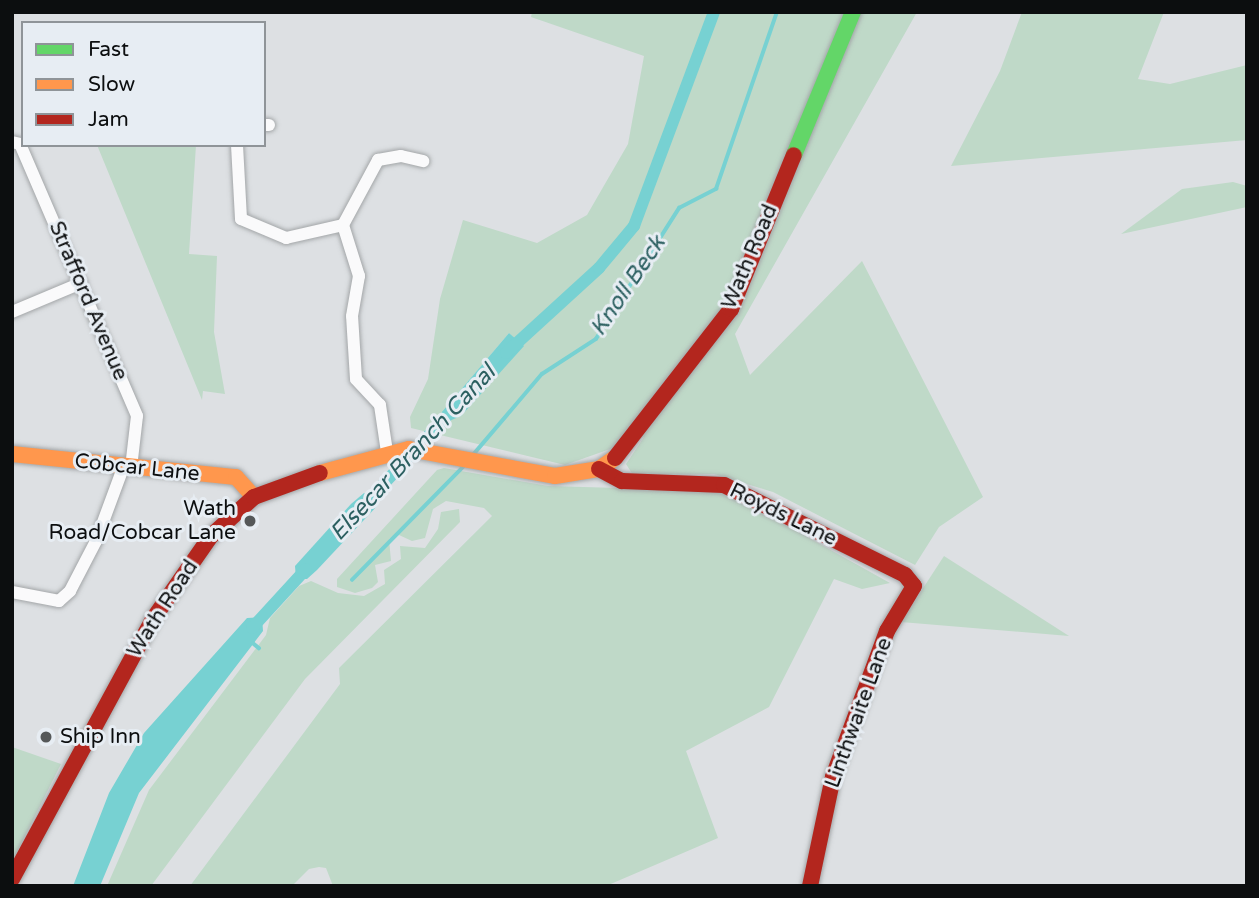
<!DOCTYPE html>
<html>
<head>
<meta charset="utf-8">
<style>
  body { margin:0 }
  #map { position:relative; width:1259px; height:898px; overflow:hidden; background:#dde0e3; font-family:"Varela Round",sans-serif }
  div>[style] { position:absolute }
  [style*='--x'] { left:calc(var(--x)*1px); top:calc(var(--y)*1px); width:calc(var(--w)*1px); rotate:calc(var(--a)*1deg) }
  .green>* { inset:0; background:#bfd9c8 }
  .water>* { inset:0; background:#77d1d2 }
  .stream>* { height:3.5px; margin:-1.75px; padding:0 1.75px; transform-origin:1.75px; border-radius:1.75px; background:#77d1d2 }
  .canal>* { height:12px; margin:-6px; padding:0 6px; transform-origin:6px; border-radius:6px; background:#77d1d2 }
  .roads { filter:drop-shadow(0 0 2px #a3a6a8) drop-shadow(0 0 2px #a3a6a8) }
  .street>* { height:12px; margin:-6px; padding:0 6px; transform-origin:6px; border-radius:6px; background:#fafafb }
  .fast>* { height:16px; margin:-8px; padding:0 8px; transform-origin:8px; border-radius:8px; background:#63d668 }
  .slow>* { height:16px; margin:-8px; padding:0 8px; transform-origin:8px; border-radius:8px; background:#ff974d }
  .jam>* { height:16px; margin:-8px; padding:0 8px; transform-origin:8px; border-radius:8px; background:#b3261e }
  .dots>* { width:19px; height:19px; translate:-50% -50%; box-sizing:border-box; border:4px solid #e7edf3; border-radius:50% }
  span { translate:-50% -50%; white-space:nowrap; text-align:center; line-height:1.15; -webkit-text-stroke:6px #e7edf3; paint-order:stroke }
  .street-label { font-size:21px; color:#0c0e0f }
  .poi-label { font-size:21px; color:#0c0e0f }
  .right { translate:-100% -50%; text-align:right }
  .left { translate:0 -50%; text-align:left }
  .water-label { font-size:23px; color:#2c6061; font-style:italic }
  .frame { position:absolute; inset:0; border:14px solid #0c0e0f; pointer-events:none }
  .legend { position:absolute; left:21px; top:21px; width:245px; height:126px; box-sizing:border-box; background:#e7edf3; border:2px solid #8f9498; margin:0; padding:9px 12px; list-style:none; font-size:21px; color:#0c0e0f }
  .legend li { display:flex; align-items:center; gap:14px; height:35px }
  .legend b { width:35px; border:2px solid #8f9498 }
</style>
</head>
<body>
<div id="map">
  <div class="green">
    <i style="clip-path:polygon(evenodd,532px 12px,917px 12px,735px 334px,750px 375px,862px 261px,983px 497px,939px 527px,915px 565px,773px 492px,714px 474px,633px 475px,626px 464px,644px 437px,565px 465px,411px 428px,410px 417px,428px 379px,440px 299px,463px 220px,537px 243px,587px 215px,628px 144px,644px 56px,531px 17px,532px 12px,509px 333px,523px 346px,450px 421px,443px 411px,509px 333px)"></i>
    <i style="clip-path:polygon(1022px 12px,1164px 12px,1138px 79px,1170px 84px,1247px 65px,1247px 140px,951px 166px,1000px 71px)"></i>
    <i style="clip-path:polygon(97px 145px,196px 145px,189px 254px,217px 256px,214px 332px,225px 394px,203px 391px,202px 400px)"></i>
    <i style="clip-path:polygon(1233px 182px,1247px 186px,1247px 207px,1121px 234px,1182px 189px)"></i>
    <i style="clip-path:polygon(444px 468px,548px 486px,725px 491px,890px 583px,862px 589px,834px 579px,769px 707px,686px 751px,718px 838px,606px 886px,333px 886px,326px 868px,319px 867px,309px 869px,292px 886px,190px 886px,340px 684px,339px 668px,492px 516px,484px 508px,446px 501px,433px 509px,425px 538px,412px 541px,399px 535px,389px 539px,391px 561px,375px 565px,378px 582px,372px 588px,355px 593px,337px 587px,337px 579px,437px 470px)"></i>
    <i style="clip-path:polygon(459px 509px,460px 522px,305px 679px,151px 886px,107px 886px,149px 790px,266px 635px,270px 618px,299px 586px,311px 581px,338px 593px,364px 596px,385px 584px,384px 570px,401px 559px,400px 546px,425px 548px,438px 529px,441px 512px)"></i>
    <i style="clip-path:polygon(944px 556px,1069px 636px,901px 622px)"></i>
    <i style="clip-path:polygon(12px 747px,61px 764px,12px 862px)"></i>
  </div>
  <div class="water">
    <i style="clip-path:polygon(509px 333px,524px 346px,461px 416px,449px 421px,442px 412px)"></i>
    <i style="clip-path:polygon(375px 492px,378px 505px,317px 570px,307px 579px,296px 579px,295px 566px,351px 504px,364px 493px)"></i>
    <i style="clip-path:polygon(262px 617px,263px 631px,139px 793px,100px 886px,73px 886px,109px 793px,144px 733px,247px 618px)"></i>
  </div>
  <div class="stream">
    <i style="--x:473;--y:455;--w:106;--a:-49.6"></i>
    <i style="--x:542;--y:374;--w:64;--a:-32.9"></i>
    <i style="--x:596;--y:339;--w:155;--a:-57.6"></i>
    <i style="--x:679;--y:208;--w:42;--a:-27.2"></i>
    <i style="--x:716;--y:189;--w:187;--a:-71"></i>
    <i style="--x:352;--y:580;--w:158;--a:-45.5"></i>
    <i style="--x:253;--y:643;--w:8;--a:40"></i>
  </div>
  <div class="canal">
    <i style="--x:506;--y:353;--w:126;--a:-42.4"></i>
    <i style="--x:599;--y:268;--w:55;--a:-50.2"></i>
    <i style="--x:634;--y:226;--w:228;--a:-69.5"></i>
    <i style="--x:365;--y:504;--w:137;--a:-47.1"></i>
    <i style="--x:252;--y:628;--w:80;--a:-47.5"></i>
  </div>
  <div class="roads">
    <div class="street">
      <i style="--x:264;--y:125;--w:5;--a:0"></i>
      <i style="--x:12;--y:142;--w:8;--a:14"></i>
      <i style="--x:20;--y:144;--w:296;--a:66.7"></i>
      <i style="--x:137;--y:416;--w:52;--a:96.6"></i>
      <i style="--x:237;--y:145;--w:74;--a:86.9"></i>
      <i style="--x:241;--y:219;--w:49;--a:22.9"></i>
      <i style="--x:286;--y:238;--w:58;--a:-12.8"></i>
      <i style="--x:12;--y:312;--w:75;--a:-22.8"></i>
      <i style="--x:387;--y:452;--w:48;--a:-98.5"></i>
      <i style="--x:380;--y:405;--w:35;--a:-133"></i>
      <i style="--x:356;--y:379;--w:63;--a:-93.6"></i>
      <i style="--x:352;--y:316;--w:41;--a:-80.1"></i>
      <i style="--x:359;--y:276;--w:53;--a:-107.4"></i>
      <i style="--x:343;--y:225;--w:74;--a:-61.7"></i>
      <i style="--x:378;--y:160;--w:23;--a:-10"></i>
      <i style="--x:401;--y:156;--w:23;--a:13"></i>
      <i style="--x:12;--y:592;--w:48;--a:10.8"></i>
      <i style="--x:59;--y:601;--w:15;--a:-42"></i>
      <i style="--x:70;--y:591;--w:56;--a:-62.5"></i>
      <i style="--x:96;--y:541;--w:78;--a:-69.7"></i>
    </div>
    <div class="fast">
      <i style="--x:794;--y:155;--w:155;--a:-67.6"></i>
    </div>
    <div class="slow">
      <i style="--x:12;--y:454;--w:225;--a:5.9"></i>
      <i style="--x:236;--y:477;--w:27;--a:48"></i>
      <i style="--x:320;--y:473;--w:92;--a:-15.1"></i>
      <i style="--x:409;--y:449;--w:148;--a:10.5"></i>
      <i style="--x:555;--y:476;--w:45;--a:-9"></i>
      <i style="--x:599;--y:469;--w:19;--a:-35"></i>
    </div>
    <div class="jam">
      <i style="--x:615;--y:458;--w:189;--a:-52.1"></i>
      <i style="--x:731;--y:309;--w:166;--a:-67.8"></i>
      <i style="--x:599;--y:469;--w:26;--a:28"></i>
      <i style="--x:622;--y:481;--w:102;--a:2.2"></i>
      <i style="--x:724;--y:485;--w:202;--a:26.4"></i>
      <i style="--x:905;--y:575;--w:14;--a:51"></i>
      <i style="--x:914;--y:586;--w:52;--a:121"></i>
      <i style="--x:887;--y:631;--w:156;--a:110.3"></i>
      <i style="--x:833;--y:777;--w:111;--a:101.9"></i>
      <i style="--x:12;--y:879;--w:296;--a:-61.5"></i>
      <i style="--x:153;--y:619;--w:101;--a:-55.1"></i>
      <i style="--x:211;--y:536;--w:58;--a:-42.2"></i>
      <i style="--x:254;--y:497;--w:70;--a:-20"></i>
    </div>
  </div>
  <div class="dots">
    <i style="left:250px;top:521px;background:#555859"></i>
    <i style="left:46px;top:737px;background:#555859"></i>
  </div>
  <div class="street-label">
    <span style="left:750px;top:257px;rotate:-67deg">Wath Road</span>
    <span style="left:88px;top:301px;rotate:67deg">Strafford Avenue</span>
    <span style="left:137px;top:468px;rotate:6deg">Cobcar Lane</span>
    <span style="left:783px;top:515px;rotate:26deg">Royds Lane</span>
    <span style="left:163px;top:609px;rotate:-57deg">Wath Road</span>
    <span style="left:859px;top:713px;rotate:-70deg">Linthwaite Lane</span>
  </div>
  <div class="poi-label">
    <span class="right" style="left:236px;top:521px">Wath<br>Road/Cobcar Lane</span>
    <span class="left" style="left:60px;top:737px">Ship Inn</span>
  </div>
  <div class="water-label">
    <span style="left:628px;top:286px;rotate:-56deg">Knoll Beck</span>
    <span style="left:413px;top:453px;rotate:-47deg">Elsecar Branch Canal</span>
  </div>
  <div class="frame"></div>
  <ul class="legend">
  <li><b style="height:9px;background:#63d668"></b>Fast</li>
  <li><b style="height:9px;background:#ff974d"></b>Slow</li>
  <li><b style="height:9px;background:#b3261e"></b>Jam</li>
  </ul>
</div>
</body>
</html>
